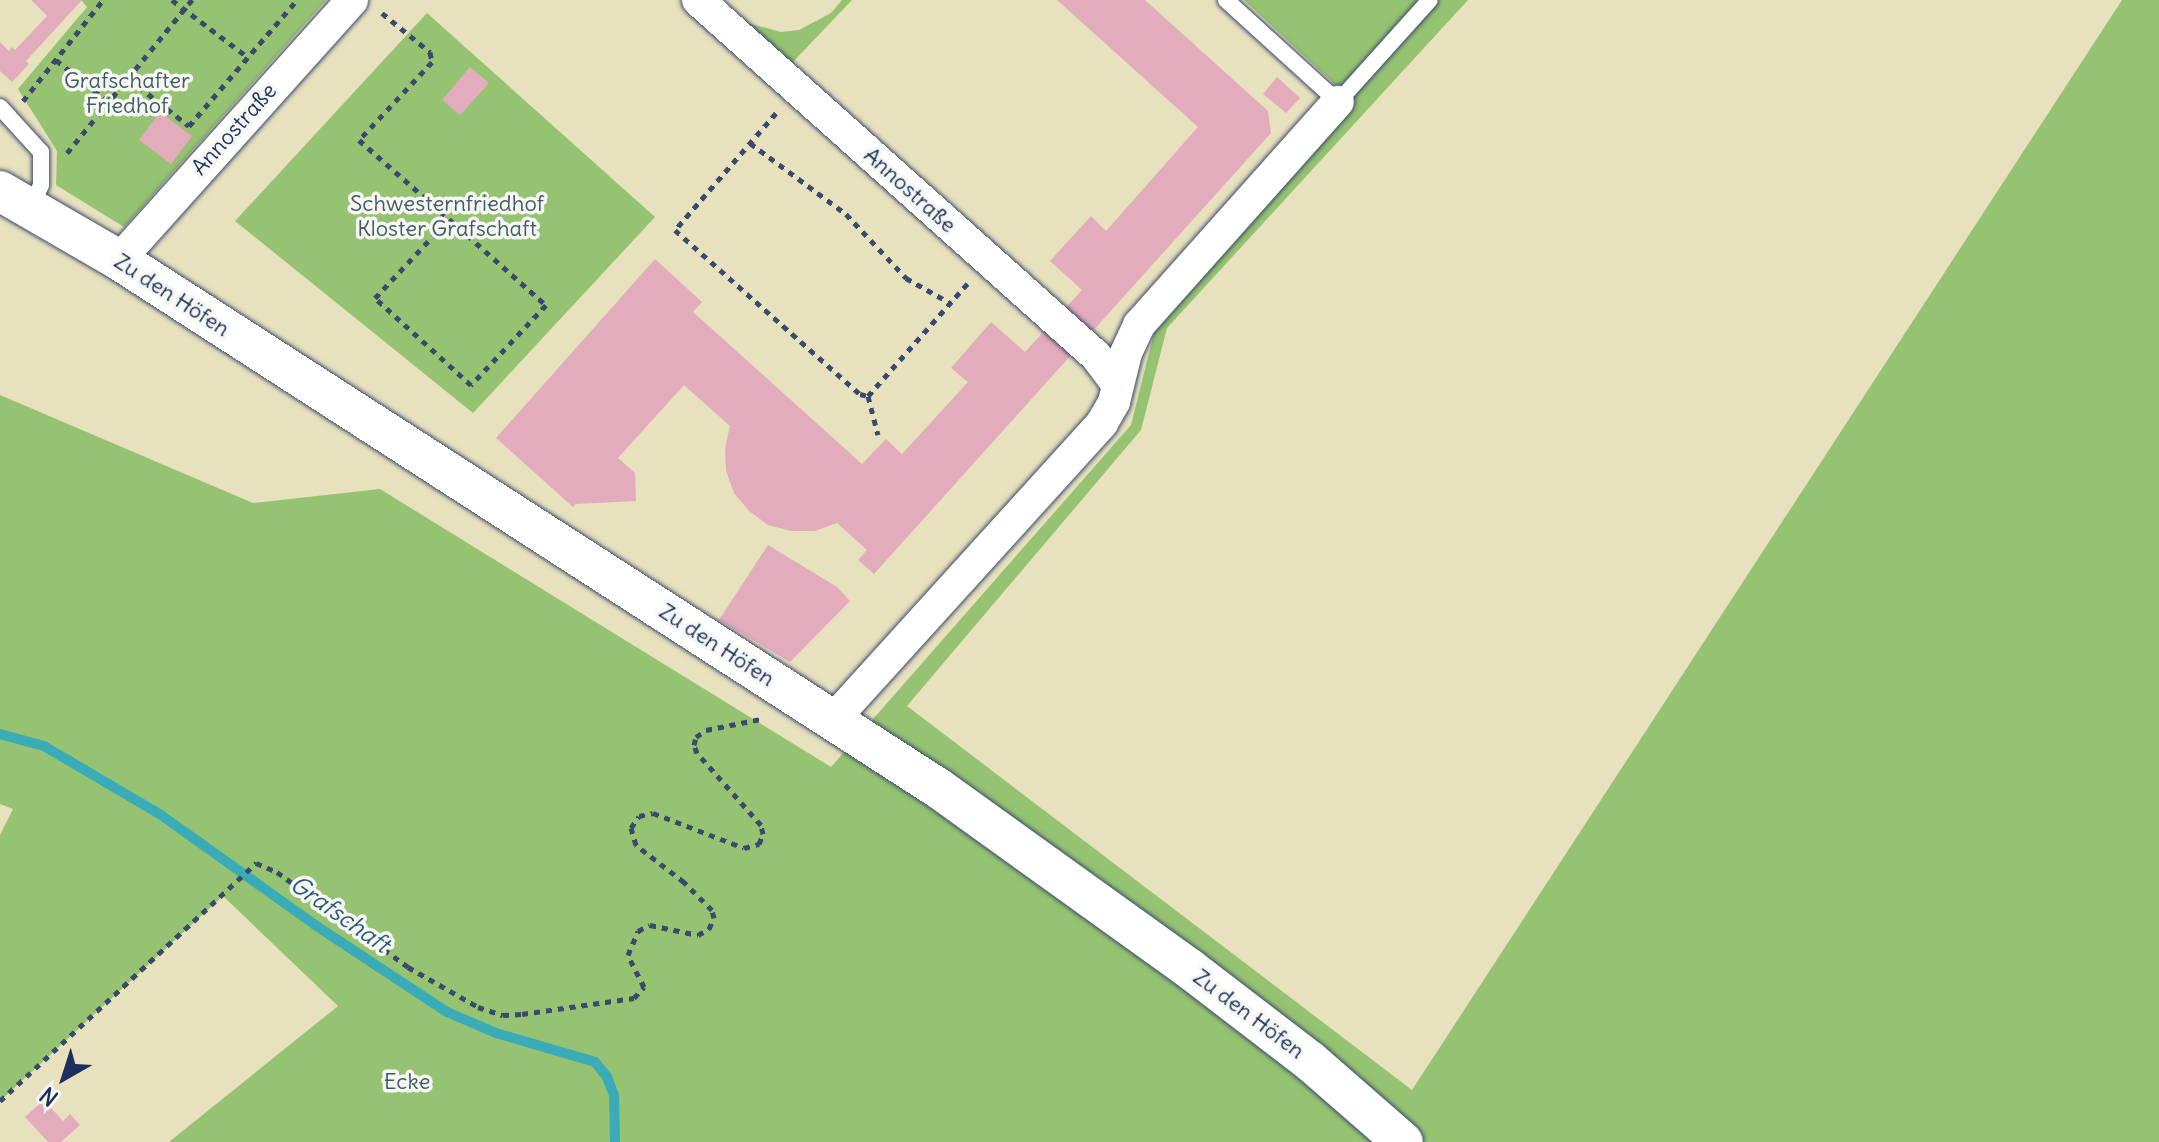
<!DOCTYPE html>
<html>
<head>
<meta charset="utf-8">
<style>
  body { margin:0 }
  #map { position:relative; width:2159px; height:1142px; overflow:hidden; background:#e7e1be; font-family:Delius,sans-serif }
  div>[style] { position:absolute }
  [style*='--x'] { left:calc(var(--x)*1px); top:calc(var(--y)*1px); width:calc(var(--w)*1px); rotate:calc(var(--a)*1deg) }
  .green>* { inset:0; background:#96c371 }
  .stream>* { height:10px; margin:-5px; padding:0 5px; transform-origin:5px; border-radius:5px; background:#3bacb7 }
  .building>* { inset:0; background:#e3acbd }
  .path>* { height:5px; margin-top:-2.5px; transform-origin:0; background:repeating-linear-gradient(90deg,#3a4a6c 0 6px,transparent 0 12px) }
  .roads { filter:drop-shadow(0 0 2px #3a4a6c) drop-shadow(0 0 2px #3a4a6c) }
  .service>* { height:16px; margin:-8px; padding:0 8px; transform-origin:8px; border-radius:8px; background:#fff }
  .minor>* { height:32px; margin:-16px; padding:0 16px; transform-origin:16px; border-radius:16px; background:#fff }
  .tertiary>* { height:40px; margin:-20px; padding:0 20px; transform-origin:20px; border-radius:20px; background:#fff }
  span { translate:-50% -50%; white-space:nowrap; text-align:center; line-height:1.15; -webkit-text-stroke:7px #f6f6f2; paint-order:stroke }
  .park-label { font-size:22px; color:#405b64 }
  .street-label { font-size:22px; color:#1b2f5e }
  .water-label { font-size:24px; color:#265b7d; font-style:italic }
  .north { position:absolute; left:24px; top:1038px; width:80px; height:80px; -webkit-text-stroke:6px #f6f6f2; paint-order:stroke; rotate:219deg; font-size:22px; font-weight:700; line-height:32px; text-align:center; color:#1b2f5e }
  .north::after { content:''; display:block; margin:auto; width:28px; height:36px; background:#1b2f5e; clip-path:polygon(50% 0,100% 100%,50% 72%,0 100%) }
</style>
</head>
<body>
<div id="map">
  <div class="green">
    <i style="clip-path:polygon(81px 0,326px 0,124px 227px,56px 185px,57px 151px,18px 89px,87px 7px)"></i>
    <i style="clip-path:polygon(842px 0,852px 0,791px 64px,744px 22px,781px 32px,799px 30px,831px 13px)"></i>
    <i style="clip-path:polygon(1244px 0,1468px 0,1167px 328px,1141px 430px,907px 706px,1412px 1090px,2122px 0,2159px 0,2159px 1142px,169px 1142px,338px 1006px,223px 896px,0 1101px,0 835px,13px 809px,0 804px,0 395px,253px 503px,380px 489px,831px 767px,1131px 425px,1156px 325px,1354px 102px)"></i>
    <i style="clip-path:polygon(427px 13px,655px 217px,473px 413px,235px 221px)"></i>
  </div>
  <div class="stream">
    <i style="--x:0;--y:734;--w:46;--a:15.3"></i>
    <i style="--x:44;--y:746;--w:136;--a:30.5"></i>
    <i style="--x:161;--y:815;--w:189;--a:35.5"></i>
    <i style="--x:315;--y:925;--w:158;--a:33.4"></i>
    <i style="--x:447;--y:1012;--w:53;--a:23.2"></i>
    <i style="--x:496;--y:1033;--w:103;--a:16.3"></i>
    <i style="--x:595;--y:1062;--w:19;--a:51"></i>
    <i style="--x:607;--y:1077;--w:19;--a:69"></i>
    <i style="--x:614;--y:1095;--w:47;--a:88.8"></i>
  </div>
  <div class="building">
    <i style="clip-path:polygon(31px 0,82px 0,26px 61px,29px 64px,12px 82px,0 71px,0 42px,9px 51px,12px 47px,15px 50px,47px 16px)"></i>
    <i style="clip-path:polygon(1057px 0,1145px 0,1268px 111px,1271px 133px,874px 574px,858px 560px,867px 550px,837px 523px,815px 531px,791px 531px,768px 525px,749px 511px,734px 493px,726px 471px,725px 448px,730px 426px,684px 385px,618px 458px,635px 473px,636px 501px,576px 504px,573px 507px,496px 438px,655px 259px,702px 302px,693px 312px,862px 464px,886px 439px,902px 454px,968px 382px,951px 368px,991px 322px,1025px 352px,1082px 290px,1050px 261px,1091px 216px,1106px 231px,1198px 127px)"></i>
    <i style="clip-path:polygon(470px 67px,489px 83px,460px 115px,442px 100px)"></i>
    <i style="clip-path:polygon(1277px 77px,1300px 98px,1286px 113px,1263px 94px)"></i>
    <i style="clip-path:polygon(160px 112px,192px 136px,171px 164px,139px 140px)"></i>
    <i style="clip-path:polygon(768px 545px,837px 587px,850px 601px,790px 662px,719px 620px)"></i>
    <i style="clip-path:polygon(44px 1100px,63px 1121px,70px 1114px,80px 1125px,61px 1142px,48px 1142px,25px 1117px)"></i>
  </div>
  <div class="path">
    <i style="--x:172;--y:0;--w:96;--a:37"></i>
    <i style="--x:382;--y:13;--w:62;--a:39.1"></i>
    <i style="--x:430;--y:52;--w:10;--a:79"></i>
    <i style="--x:432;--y:62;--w:107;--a:133.1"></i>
    <i style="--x:359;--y:140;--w:120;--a:41.3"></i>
    <i style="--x:449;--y:219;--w:130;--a:41.6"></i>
    <i style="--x:546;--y:305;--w:110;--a:133.2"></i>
    <i style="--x:471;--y:385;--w:130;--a:-137.8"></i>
    <i style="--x:375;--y:298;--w:108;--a:-46.9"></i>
    <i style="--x:56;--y:60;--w:68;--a:38.4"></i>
    <i style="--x:129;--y:79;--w:76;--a:38.1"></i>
    <i style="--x:189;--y:126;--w:166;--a:-49.4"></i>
    <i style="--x:23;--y:101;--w:129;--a:-51.6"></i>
    <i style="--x:776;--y:113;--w:155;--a:130.8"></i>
    <i style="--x:675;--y:230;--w:247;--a:41.6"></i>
    <i style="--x:860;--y:394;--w:8;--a:14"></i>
    <i style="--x:868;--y:396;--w:151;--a:-48.5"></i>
    <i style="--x:750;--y:143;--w:119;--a:36.5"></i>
    <i style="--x:846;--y:214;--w:88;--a:46.8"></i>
    <i style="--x:906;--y:278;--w:51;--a:29.6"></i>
    <i style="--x:67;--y:153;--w:198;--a:-50.8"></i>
    <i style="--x:868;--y:396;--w:40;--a:75.6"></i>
    <i style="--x:0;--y:1101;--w:350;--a:-42.9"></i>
    <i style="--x:256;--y:863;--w:23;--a:23"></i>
    <i style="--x:277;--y:872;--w:162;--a:35.9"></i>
    <i style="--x:408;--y:967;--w:81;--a:29.7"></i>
    <i style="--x:478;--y:1007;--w:26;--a:18"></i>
    <i style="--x:503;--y:1015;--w:19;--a:-3"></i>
    <i style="--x:522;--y:1014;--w:113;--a:-8.1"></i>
    <i style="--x:634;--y:998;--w:15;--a:-48"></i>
    <i style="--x:644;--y:987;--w:36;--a:-117"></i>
    <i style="--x:628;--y:955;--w:26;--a:-67"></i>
    <i style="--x:638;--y:931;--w:13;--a:-27"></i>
    <i style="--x:650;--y:925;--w:49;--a:11.8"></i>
    <i style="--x:698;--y:935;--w:13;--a:-29"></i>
    <i style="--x:709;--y:929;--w:12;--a:-66"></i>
    <i style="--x:714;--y:918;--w:8;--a:-104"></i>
    <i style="--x:712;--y:910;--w:40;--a:-135"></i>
    <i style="--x:684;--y:882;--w:61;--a:-142.4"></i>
    <i style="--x:636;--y:845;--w:18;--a:-106"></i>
    <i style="--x:631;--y:828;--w:14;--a:-56"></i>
    <i style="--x:639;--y:816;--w:14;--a:-12"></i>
    <i style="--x:653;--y:813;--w:97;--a:21"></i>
    <i style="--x:744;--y:848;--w:16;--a:-15"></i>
    <i style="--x:759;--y:844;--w:11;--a:-68"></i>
    <i style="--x:763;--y:834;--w:9;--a:-103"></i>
    <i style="--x:761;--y:825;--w:96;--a:-131.6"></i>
    <i style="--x:697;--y:753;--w:9;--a:-111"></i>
    <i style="--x:694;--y:745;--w:8;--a:-76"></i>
    <i style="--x:696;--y:737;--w:12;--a:-35"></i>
    <i style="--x:706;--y:730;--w:56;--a:-11.3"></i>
  </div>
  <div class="roads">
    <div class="service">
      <i style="--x:1226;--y:0;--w:151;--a:42.3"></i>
      <i style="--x:1338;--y:102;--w:137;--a:-48"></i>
      <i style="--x:0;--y:107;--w:61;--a:47.7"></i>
      <i style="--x:41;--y:152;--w:33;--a:90"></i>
      <i style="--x:41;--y:185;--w:24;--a:114"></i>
    </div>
    <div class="minor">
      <i style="--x:698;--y:0;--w:534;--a:41.81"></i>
      <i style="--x:1096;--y:356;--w:35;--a:53"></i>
      <i style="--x:119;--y:260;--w:349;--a:-48.1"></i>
      <i style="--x:832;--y:721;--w:402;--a:-47.8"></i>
      <i style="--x:1102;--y:423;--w:24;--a:-60"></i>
      <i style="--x:1114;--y:402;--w:50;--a:-76.2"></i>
      <i style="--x:1126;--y:353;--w:31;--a:-65"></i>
      <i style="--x:1139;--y:325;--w:299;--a:-48.3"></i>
    </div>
    <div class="tertiary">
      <i style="--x:0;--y:191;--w:138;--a:30.1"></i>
      <i style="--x:119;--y:260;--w:974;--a:32.81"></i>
      <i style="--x:938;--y:788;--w:310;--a:35.7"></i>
      <i style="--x:1190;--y:969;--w:151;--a:37.5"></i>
      <i style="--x:1310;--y:1061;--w:123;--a:41.1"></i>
    </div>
  </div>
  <div class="park-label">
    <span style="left:127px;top:93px">Grafschafter<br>Friedhof</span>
    <span style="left:447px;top:216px">Schwesternfriedhof<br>Kloster Grafschaft</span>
    <span style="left:407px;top:1082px">Ecke</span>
  </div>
  <div class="street-label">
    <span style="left:234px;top:129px;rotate:-48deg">Annostraße</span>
    <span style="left:910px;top:190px;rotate:42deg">Annostraße</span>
    <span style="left:172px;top:295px;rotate:33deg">Zu den Höfen</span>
    <span style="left:717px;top:645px;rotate:33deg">Zu den Höfen</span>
    <span style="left:1249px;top:1014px;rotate:37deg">Zu den Höfen</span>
  </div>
  <div class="water-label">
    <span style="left:340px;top:914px;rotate:35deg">Grafschaft</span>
  </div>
  <div class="north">N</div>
</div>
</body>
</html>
